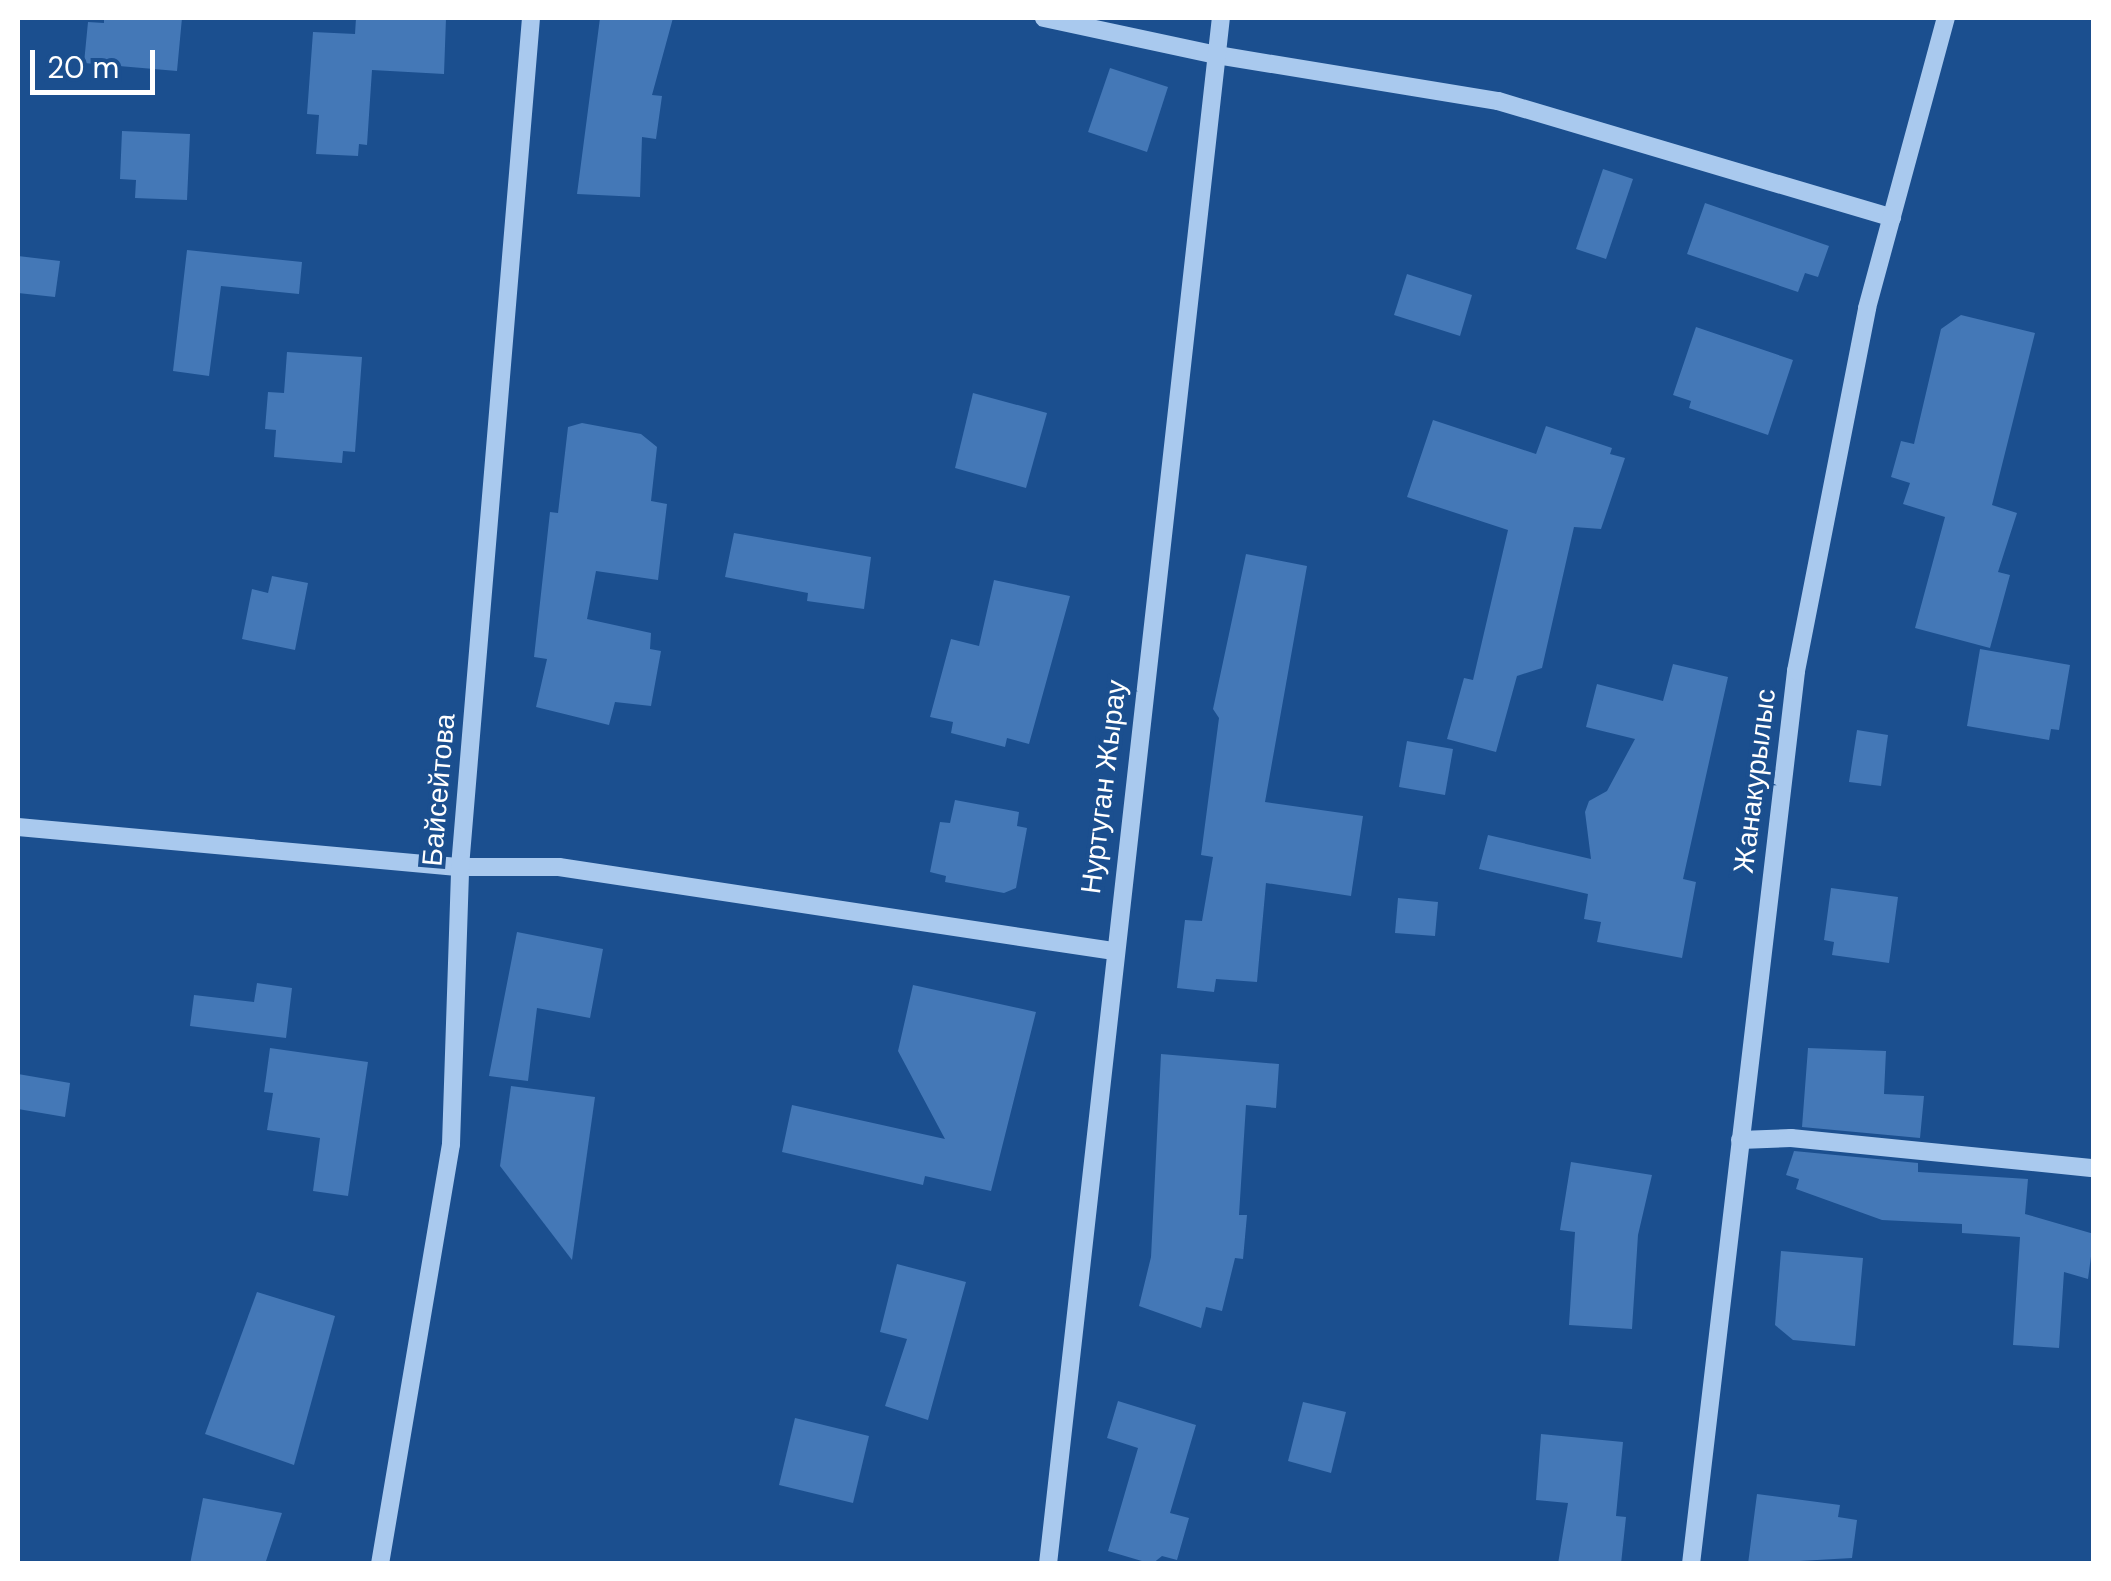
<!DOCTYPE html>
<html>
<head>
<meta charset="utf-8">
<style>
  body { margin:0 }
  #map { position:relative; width:2111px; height:1581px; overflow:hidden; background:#1b4f8f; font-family:"DM Sans",sans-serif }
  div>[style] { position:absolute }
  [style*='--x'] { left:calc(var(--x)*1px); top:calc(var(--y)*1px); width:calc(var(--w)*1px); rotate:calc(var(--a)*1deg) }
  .building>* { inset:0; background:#4478b7 }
  .minor>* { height:18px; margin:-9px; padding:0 9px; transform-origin:9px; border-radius:9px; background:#a9c9ee }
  span { translate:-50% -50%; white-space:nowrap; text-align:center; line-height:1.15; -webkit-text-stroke:8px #1b4f8f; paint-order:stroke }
  .street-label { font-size:28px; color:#fff }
  .frame { position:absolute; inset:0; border:20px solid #fff; pointer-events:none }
  .scale { position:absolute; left:30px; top:50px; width:125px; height:45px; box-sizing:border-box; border:5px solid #fff; border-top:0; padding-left:12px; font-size:30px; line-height:35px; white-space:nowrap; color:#fff; -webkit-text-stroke:8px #1b4f8f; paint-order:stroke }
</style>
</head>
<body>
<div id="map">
  <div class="building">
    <i style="clip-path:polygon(104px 18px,182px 18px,177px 71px,84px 63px,88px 22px,104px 23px)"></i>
    <i style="clip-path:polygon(356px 18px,446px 18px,444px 74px,372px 70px,367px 145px,359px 144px,358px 156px,316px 154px,319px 115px,307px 114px,313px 32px,355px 34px)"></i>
    <i style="clip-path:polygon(600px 18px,673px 18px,652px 95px,662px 96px,656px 139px,642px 137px,640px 197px,577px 194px)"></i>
    <i style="clip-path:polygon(1110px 68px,1168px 87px,1147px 152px,1088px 132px)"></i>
    <i style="clip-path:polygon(122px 131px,190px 134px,187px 200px,135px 198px,136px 180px,120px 179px)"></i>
    <i style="clip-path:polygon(1603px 169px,1633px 179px,1606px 259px,1576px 249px)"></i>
    <i style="clip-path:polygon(1705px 203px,1829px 246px,1818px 277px,1805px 273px,1798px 292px,1687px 254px)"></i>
    <i style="clip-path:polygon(187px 250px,302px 262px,299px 294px,221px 286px,209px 376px,173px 371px)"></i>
    <i style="clip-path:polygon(18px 256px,60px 261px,55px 297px,18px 293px)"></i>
    <i style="clip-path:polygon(1407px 274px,1472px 295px,1460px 336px,1394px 315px)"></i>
    <i style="clip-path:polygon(1961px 315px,2035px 333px,1992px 505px,2017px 513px,1998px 572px,2010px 575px,1990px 648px,1915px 628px,1945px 517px,1903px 504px,1910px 483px,1891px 477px,1901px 441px,1914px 444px,1941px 329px)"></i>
    <i style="clip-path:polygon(1696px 327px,1793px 360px,1768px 435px,1689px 408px,1691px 401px,1673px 395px)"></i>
    <i style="clip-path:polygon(287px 352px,362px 357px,355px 452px,343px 451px,342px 463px,274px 457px,276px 430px,265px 429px,268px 392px,284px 393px)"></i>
    <i style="clip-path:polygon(973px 393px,1047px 413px,1026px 488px,955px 468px)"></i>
    <i style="clip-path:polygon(1433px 420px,1536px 454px,1546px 426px,1612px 448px,1610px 454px,1625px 458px,1601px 529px,1574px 527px,1542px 668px,1517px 676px,1496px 752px,1447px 739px,1464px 678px,1473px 680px,1508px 530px,1407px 497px)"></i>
    <i style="clip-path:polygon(582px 423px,641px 434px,657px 447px,651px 501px,667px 504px,658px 580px,596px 571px,587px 619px,651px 633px,650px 649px,661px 651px,651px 706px,615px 702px,609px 725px,536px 707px,547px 659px,534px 657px,550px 512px,558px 513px,568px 427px)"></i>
    <i style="clip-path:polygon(734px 533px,871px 557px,864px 609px,807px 601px,808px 593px,725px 577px)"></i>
    <i style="clip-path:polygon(1246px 554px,1307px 566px,1265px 802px,1363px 816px,1351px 896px,1266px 883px,1257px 982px,1216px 979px,1214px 992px,1177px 988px,1185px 920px,1202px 921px,1213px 857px,1201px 855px,1219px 718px,1213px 709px)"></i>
    <i style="clip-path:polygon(272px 576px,308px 583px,295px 650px,242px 639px,252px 589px,268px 593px)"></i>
    <i style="clip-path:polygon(994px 580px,1070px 596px,1029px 744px,1007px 738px,1005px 747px,951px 733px,953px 722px,930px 717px,951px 639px,979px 646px)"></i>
    <i style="clip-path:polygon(1980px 649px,2070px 665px,2059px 730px,2051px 729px,2049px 740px,1967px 726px)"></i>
    <i style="clip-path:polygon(1673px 664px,1728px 677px,1683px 879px,1696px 882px,1682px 958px,1597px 942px,1601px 922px,1584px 919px,1588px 894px,1479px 869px,1488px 835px,1591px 859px,1585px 812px,1589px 801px,1607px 791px,1635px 739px,1586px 727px,1597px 684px,1663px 701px)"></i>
    <i style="clip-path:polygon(1857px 730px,1888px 735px,1881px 786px,1849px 782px)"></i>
    <i style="clip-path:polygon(1407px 741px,1453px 749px,1445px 795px,1399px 787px)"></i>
    <i style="clip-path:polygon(955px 800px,1019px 812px,1017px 826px,1027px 828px,1016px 888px,1004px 893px,945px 882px,946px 876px,930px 872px,940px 822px,950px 823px)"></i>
    <i style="clip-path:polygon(1831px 888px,1898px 897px,1889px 963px,1832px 955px,1834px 942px,1824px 940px)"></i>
    <i style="clip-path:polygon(1398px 898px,1438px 902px,1435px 936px,1395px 933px)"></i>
    <i style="clip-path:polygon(517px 932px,603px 949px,590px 1018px,537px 1008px,528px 1081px,489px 1076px)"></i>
    <i style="clip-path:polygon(257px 983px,292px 988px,286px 1038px,190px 1026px,194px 995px,254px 1002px)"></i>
    <i style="clip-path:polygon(913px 985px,1036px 1012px,991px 1191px,925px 1176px,923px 1185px,782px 1152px,792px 1105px,945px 1139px,898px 1051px)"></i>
    <i style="clip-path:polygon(270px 1048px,368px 1062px,348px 1196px,313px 1191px,320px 1138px,267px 1130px,273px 1093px,264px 1092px)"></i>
    <i style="clip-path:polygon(1808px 1048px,1886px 1051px,1884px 1094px,1924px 1096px,1920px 1138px,1802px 1127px)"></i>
    <i style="clip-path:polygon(1161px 1054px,1279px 1064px,1276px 1108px,1246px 1105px,1239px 1215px,1247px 1215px,1243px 1259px,1235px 1258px,1222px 1311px,1206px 1307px,1201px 1328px,1139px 1306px,1151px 1257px)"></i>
    <i style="clip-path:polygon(18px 1074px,70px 1083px,65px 1117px,18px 1109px)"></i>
    <i style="clip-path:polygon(511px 1086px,595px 1097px,572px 1260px,500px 1166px)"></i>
    <i style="clip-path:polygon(1794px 1151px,1918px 1163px,1918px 1172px,2028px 1179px,2025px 1214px,2094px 1234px,2088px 1279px,2064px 1272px,2059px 1348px,2013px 1345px,2020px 1237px,1962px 1233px,1962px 1224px,1882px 1220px,1796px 1189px,1799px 1179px,1786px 1175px)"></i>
    <i style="clip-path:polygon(1571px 1162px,1652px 1175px,1638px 1235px,1632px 1329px,1569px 1325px,1575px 1232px,1560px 1230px)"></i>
    <i style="clip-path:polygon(1781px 1251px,1863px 1258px,1855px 1346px,1793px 1340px,1775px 1325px)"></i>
    <i style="clip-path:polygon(897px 1264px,966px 1282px,928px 1420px,885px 1406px,907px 1339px,880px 1332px)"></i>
    <i style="clip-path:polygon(257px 1292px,335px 1316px,294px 1465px,205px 1434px)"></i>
    <i style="clip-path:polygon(1118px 1401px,1196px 1425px,1170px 1513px,1189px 1518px,1177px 1560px,1162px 1556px,1152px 1564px,1108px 1551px,1138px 1448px,1107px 1438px)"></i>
    <i style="clip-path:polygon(1303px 1402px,1346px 1412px,1331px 1473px,1288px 1461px)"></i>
    <i style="clip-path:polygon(795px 1418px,869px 1436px,853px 1503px,779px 1485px)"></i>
    <i style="clip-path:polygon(1541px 1434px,1623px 1442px,1616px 1516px,1626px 1517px,1621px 1564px,1558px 1564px,1568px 1503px,1536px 1500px)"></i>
    <i style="clip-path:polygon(1757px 1494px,1840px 1505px,1838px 1517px,1857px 1520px,1852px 1558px,1748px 1564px)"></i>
    <i style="clip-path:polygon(203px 1498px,282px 1513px,265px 1564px,190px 1564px)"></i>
  </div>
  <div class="minor">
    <i style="--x:1044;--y:18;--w:177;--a:12.1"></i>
    <i style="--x:1217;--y:55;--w:285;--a:9.3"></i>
    <i style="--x:1498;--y:101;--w:411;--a:16.5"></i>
    <i style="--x:18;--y:827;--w:444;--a:5.2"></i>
    <i style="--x:460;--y:867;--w:99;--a:0"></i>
    <i style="--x:559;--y:867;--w:560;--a:8.62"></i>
    <i style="--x:1740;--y:1140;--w:51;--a:-2.2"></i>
    <i style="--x:1791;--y:1138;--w:304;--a:5.7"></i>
    <i style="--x:380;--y:1564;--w:426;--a:-80.4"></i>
    <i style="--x:451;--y:1144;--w:277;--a:-88.1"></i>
    <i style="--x:460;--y:867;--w:852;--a:-85.22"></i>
    <i style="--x:1048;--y:1564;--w:1556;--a:-83.62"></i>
    <i style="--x:1691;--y:1564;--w:899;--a:-83.29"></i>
    <i style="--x:1796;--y:671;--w:370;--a:-78.9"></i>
    <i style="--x:1867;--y:308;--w:301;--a:-74.8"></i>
  </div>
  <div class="street-label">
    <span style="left:1755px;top:781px;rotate:-83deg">Жанакурылыс</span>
    <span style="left:1104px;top:787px;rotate:-83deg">Нуртуган Жырау</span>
    <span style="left:439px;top:790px;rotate:-85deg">Байсейтова</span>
  </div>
  <div class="frame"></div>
  <div class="scale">20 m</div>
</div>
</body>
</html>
